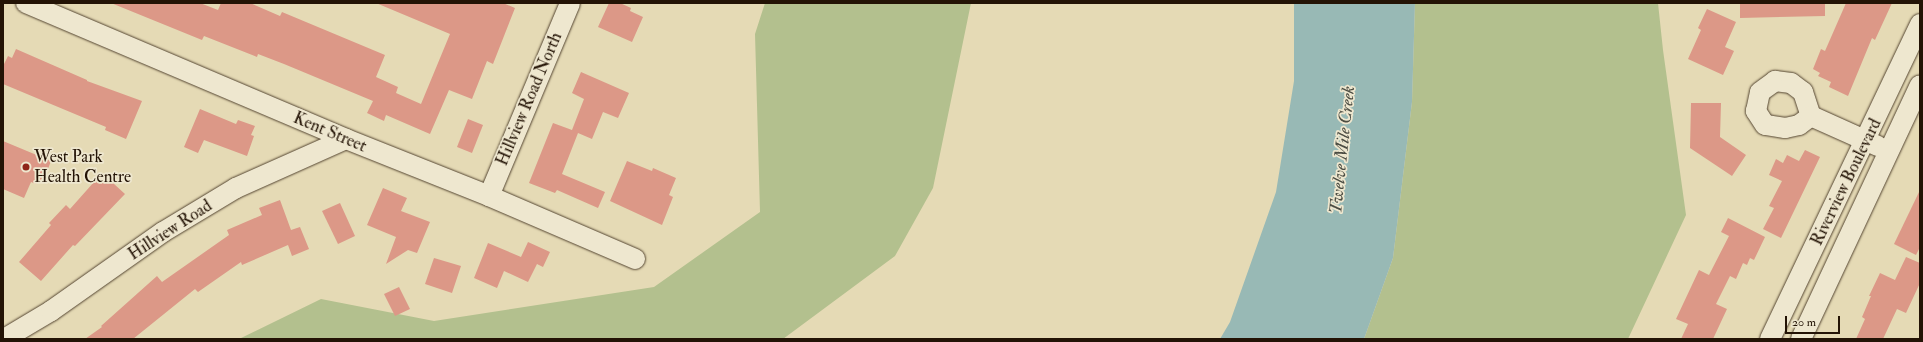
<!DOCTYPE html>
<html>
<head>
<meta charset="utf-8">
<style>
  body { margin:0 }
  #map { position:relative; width:1923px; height:342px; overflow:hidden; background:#e5dab5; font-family:"IM FELL Double Pica",serif }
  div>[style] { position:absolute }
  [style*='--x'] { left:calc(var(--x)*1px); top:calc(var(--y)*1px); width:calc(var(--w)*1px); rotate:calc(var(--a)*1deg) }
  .green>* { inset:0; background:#b3c08e }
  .water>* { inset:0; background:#98b9b5 }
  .building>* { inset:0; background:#dc9887 }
  .roads { filter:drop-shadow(0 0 1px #544531) drop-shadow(0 0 1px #544531) }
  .minor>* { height:20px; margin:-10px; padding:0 10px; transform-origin:10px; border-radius:10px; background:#eee7cf }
  .dots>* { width:11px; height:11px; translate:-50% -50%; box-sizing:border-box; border:2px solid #eee7cf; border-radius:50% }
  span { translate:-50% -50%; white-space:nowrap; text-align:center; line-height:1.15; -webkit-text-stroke:3.5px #eee7cf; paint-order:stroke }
  .street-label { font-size:17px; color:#231305 }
  .poi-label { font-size:17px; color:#231305 }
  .left { translate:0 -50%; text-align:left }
  .water-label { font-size:18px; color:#4c4d43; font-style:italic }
  .frame { position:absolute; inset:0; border:4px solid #231305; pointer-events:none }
  .scale { position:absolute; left:1785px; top:316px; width:55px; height:18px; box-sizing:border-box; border:2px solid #231305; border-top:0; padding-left:5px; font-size:12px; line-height:14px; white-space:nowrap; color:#231305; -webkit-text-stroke:3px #eee7cf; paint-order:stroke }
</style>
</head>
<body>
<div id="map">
  <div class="green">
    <i style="clip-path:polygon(765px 3px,971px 3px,933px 188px,895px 256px,783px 339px,239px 339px,321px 299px,434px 321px,654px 287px,760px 212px,755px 34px)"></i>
    <i style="clip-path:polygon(1415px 3px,1658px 3px,1663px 50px,1686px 215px,1628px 339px,1364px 339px,1393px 258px,1412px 102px)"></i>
  </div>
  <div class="water">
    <i style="clip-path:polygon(1294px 3px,1415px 3px,1412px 102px,1393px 258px,1364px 339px,1220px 339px,1230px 322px,1276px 192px,1294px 81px)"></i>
  </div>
  <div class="building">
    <i style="clip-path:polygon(111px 3px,200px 3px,218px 10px,221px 3px,250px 3px,280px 16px,282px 12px,385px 55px,376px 77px,398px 87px,396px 93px,421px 104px,450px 34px,376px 3px,503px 3px,515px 8px,493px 64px,487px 61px,472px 99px,449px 90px,430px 134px,386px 115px,384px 121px,367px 113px,373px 101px,284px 64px,258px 54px,257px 57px,204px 36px,202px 40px)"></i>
    <i style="clip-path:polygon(609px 3px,620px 3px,631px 8px,630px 11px,643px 17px,632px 42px,598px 27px)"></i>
    <i style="clip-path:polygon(1740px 3px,1825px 3px,1825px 16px,1740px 18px)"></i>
    <i style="clip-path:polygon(1846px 3px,1892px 3px,1875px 40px,1872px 38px,1848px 96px,1829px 87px,1831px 82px,1818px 76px,1820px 73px,1813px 69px,1821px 49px,1825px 51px)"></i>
    <i style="clip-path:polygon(1707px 9px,1736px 22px,1725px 47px,1734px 51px,1723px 75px,1688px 59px,1701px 30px,1698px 28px)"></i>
    <i style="clip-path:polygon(16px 49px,87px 80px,87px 81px,142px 101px,126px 139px,105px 130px,106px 127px,3px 84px,3px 66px,8px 56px,12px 58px)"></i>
    <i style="clip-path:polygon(581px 72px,629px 93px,618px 118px,603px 112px,592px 139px,578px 133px,562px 174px,605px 192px,598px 208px,557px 190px,555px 193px,529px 183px,553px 123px,572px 130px,584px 99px,572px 93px)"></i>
    <i style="clip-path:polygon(1691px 103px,1721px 103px,1720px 137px,1746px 155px,1732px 176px,1690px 148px)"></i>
    <i style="clip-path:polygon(200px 109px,236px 124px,238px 120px,255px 126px,251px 135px,254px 136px,247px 156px,204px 140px,198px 153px,184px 147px)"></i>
    <i style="clip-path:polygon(468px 119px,483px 125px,472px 153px,457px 147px)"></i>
    <i style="clip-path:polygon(3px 141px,51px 161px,46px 174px,36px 184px,31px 182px,24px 198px,3px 189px)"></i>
    <i style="clip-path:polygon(1805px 150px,1820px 157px,1781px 238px,1763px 229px,1774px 208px,1769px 206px,1782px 181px,1769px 175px,1776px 159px,1783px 163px,1787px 155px,1799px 161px)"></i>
    <i style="clip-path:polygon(627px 161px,652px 171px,653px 168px,676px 178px,669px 195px,673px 197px,662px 225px,610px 201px)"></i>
    <i style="clip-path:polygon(102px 173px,125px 194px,75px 246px,73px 245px,41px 281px,19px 262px,51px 225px,49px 223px,66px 205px,70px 209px)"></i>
    <i style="clip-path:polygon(383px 188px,407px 198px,401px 211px,430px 222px,417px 253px,408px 250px,386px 264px,396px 237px,367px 225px)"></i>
    <i style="clip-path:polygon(1920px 190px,1920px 247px,1916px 255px,1894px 244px)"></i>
    <i style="clip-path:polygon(280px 200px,291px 230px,300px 227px,309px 249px,292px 256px,288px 245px,242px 265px,241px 262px,198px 292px,195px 289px,133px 339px,85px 339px,102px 327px,101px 326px,157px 276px,162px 282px,229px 235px,227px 230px,262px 215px,259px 208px)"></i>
    <i style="clip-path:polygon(340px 203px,355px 236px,338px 244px,322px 211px)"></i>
    <i style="clip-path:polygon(1728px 218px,1765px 237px,1754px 260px,1750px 258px,1747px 265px,1743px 263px,1736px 279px,1730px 276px,1716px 304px,1727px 309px,1713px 339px,1681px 339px,1688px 324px,1676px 319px,1699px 270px,1709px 275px,1729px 236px,1721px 232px)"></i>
    <i style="clip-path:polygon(528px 242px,550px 252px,543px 267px,537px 264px,528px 282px,504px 271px,497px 288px,474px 278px,488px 243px,521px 257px)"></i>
    <i style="clip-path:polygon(1906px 257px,1920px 263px,1920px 283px,1906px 313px,1897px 309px,1883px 339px,1856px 339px,1865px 319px,1862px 317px,1871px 296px,1869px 296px,1880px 273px,1895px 280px)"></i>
    <i style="clip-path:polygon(434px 258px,461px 266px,452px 293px,425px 284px)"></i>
    <i style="clip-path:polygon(399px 287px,410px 309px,395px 316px,384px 294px)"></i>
  </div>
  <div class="roads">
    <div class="minor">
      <i style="--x:26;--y:3;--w:348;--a:23"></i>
      <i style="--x:346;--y:139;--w:154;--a:21.7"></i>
      <i style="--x:489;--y:196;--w:159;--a:23.3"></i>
      <i style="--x:1811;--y:116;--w:15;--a:143"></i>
      <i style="--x:1799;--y:125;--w:14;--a:168"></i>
      <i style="--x:1785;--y:128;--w:20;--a:-171"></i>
      <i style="--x:1765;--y:125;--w:17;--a:-123"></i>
      <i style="--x:1756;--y:111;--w:19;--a:-78"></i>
      <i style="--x:1760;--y:92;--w:19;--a:-36"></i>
      <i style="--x:1775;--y:81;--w:16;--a:7"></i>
      <i style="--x:1791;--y:83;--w:15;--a:37"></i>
      <i style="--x:1803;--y:92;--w:25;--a:72"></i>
      <i style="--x:1811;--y:116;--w:73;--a:24.1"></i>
      <i style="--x:489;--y:196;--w:209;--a:-67.2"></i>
      <i style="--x:4;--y:339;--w:55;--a:-30.8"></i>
      <i style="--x:51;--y:311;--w:137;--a:-35.2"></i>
      <i style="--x:163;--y:232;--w:85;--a:-31.1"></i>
      <i style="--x:236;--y:188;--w:120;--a:-24"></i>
      <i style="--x:1770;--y:339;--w:349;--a:-64.5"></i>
      <i style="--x:1801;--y:339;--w:280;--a:-64.9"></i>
    </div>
  </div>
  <div class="dots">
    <i style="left:26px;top:167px;background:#8f2418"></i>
  </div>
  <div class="street-label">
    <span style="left:529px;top:99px;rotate:-67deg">Hillview Road North</span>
    <span style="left:330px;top:132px;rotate:23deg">Kent Street</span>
    <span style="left:1846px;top:182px;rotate:-64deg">Riverview Boulevard</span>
    <span style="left:170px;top:230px;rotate:-33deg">Hillview Road</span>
  </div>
  <div class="poi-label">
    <span class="left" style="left:34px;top:167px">West Park<br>Health Centre</span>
  </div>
  <div class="water-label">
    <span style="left:1343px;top:150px;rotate:-84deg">Twelve Mile Creek</span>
  </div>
  <div class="frame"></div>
  <div class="scale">20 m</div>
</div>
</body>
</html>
